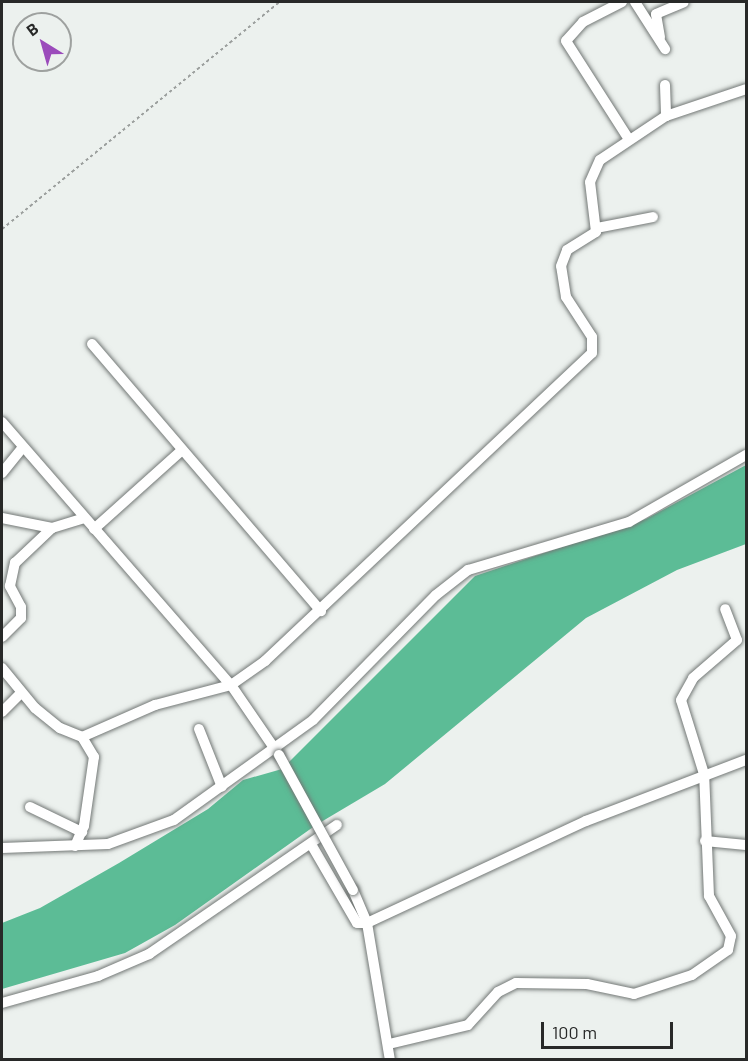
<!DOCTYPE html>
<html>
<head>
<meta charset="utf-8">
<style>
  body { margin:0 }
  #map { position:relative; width:748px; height:1061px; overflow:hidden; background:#ecf1ee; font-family:Barlow,sans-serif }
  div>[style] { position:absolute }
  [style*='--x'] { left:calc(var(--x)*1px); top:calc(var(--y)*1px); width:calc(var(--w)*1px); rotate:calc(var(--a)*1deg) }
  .water>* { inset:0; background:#5cbc96 }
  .path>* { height:1.5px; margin-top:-0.75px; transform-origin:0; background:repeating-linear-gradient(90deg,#9a9e9c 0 3px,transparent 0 6px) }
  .roads { filter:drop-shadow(0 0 2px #737876) drop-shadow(0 0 2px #737876) }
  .street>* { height:10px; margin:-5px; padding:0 5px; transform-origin:5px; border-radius:5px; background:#fff }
  .bridges { filter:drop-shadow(0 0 2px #737876) drop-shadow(0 0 2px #737876) }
  .street-bridge>* { height:10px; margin:-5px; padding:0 5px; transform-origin:5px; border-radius:5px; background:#fff }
  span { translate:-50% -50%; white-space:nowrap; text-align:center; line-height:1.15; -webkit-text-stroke:6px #ecf1ee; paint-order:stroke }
  .frame { position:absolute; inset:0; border:3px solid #282928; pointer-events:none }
  .north { position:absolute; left:12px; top:12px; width:60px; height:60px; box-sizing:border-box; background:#ecf1ee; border:2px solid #9ea19f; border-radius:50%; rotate:323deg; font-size:16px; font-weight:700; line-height:24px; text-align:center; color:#282928 }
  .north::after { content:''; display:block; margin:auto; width:21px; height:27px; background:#9b4bbb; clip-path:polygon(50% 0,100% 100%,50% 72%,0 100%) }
  .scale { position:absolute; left:541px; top:1022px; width:132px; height:27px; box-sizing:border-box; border:3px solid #282928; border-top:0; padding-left:8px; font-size:18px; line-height:21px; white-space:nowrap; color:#282928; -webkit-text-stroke:4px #ecf1ee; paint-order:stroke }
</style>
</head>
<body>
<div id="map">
  <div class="water">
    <i style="clip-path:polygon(746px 465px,746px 544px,677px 570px,586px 618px,385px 784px,316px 825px,175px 925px,125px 953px,2px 989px,2px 923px,40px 908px,119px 863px,208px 809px,243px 780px,282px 769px,475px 576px,646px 519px)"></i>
  </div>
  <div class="path">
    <i style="--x:2;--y:229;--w:358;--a:-39.3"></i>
  </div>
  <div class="roads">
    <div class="street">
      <i style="--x:622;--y:2;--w:44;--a:152.9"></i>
      <i style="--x:583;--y:22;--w:25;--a:132"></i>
      <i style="--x:566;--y:41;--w:115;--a:57.4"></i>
      <i style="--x:635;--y:2;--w:56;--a:57.4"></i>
      <i style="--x:660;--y:37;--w:23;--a:-100"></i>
      <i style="--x:656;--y:14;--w:30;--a:-23"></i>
      <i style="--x:665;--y:85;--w:31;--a:88"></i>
      <i style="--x:597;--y:228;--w:57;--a:-11.1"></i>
      <i style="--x:92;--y:344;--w:352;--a:49.4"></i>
      <i style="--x:2;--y:422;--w:349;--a:49"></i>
      <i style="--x:231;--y:685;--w:85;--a:55.6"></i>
      <i style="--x:2;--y:473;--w:33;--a:-51"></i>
      <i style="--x:2;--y:518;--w:51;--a:11.3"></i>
      <i style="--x:94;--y:529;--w:118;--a:-41.9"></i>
      <i style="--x:2;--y:637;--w:27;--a:-45"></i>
      <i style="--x:21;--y:618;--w:11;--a:-90"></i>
      <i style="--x:21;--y:607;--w:24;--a:-118"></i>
      <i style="--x:10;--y:586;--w:24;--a:-78"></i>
      <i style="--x:15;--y:563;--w:51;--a:-43.4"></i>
      <i style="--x:52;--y:528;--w:34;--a:-17"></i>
      <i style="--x:2;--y:668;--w:52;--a:50.5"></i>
      <i style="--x:35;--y:708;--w:32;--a:39"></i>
      <i style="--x:60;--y:728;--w:24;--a:22"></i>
      <i style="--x:82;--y:737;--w:80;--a:-23.7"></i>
      <i style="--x:155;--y:705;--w:79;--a:-14.7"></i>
      <i style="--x:231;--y:685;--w:42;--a:-35.2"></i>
      <i style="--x:265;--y:661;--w:449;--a:-43.3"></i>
      <i style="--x:592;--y:353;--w:16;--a:-90"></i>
      <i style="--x:592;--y:337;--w:48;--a:-123"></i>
      <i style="--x:566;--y:297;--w:31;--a:-99"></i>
      <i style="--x:561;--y:266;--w:17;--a:-69"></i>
      <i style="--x:567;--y:250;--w:34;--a:-32"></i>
      <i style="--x:596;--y:232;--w:50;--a:-96.8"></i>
      <i style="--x:590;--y:182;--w:24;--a:-66"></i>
      <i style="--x:600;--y:160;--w:79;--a:-33.7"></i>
      <i style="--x:666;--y:116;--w:84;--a:-18.6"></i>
      <i style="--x:2;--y:712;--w:25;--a:-45"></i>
      <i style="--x:199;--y:729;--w:62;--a:68.4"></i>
      <i style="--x:30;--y:807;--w:58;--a:25.7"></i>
      <i style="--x:705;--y:841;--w:41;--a:5.6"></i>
      <i style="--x:311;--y:844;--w:91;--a:59.8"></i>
      <i style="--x:357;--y:923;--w:10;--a:0"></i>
      <i style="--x:367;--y:923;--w:242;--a:-25"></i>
      <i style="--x:586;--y:821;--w:171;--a:-20.9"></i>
      <i style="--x:75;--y:846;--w:22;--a:-66"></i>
      <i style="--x:84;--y:826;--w:70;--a:-81.8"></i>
      <i style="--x:94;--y:757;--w:23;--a:-121"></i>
      <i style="--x:2;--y:848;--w:106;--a:-2.2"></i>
      <i style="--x:108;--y:844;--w:70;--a:-20"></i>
      <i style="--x:174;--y:820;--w:171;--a:-35.7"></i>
      <i style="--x:313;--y:720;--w:175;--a:-45.5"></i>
      <i style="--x:436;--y:595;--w:41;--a:-38"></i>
      <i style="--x:468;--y:570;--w:168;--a:-16.6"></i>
      <i style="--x:629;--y:522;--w:135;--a:-29.8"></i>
      <i style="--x:353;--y:890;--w:36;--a:67"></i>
      <i style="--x:367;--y:923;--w:139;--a:80.5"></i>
      <i style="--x:2;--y:1003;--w:100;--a:-15.7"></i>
      <i style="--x:98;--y:976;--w:56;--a:-23.3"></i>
      <i style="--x:149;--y:954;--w:228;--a:-34.5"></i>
      <i style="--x:389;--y:1044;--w:81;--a:-13.5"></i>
      <i style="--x:468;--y:1025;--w:45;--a:-47.7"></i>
      <i style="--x:498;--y:992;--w:20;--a:-27"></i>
      <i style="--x:516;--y:983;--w:71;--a:0.8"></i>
      <i style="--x:587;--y:984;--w:48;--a:12"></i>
      <i style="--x:634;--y:994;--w:61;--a:-18.1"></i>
      <i style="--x:692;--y:975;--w:44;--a:-34.8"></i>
      <i style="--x:728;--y:950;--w:14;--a:-78"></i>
      <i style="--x:731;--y:936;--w:46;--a:-118.8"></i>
      <i style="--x:709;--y:896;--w:122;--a:-92.3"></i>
      <i style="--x:704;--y:774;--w:77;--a:-107.3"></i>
      <i style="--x:681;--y:700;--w:25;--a:-61"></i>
      <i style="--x:693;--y:678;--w:58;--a:-40.8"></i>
      <i style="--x:737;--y:640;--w:33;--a:-111"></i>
    </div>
  </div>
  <div class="bridges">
    <div class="street-bridge">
      <i style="--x:279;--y:755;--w:154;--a:61.3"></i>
    </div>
  </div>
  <div class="frame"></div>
  <div class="north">B</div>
  <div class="scale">100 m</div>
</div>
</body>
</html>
